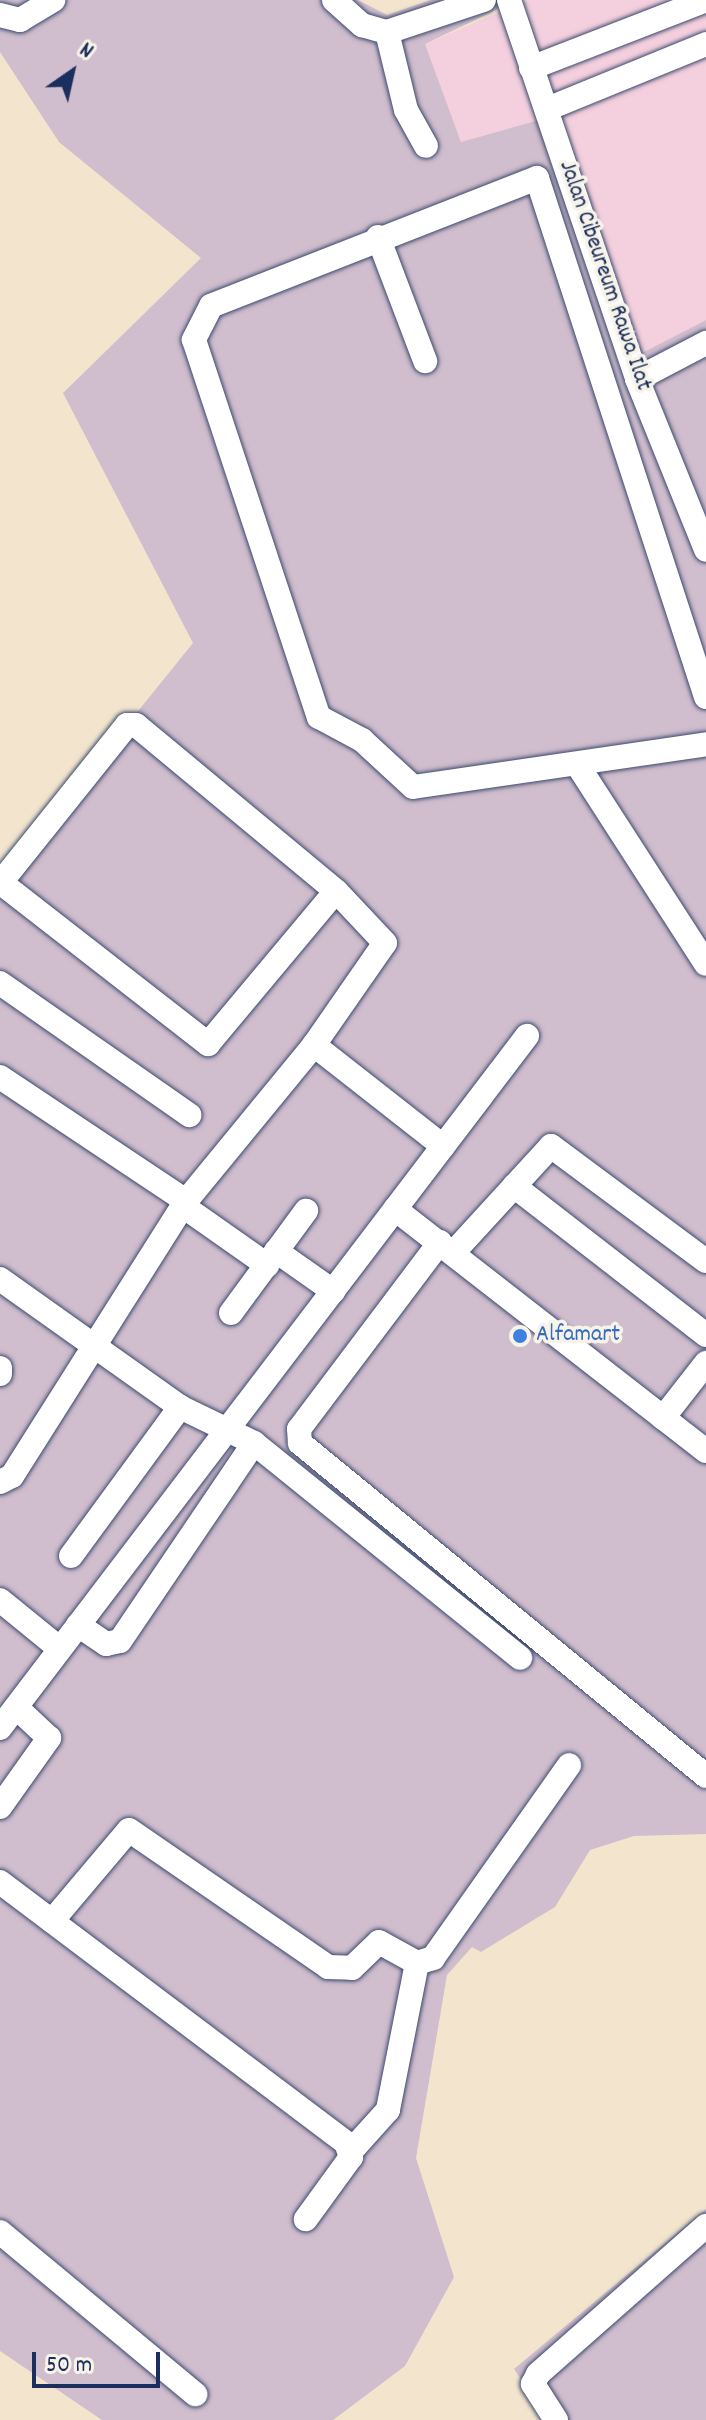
<!DOCTYPE html>
<html>
<head>
<meta charset="utf-8">
<style>
  body { margin:0 }
  #map { position:relative; width:706px; height:2420px; overflow:hidden; background:#f3e5cd; font-family:Dekko,sans-serif }
  div>[style] { position:absolute }
  [style*='--x'] { left:calc(var(--x)*1px); top:calc(var(--y)*1px); width:calc(var(--w)*1px); rotate:calc(var(--a)*1deg) }
  .built>* { inset:0; background:#f4cfdd }
  .industrial>* { inset:0; background:#d0bdcd }
  .roads { filter:drop-shadow(0 0 2px #3b4a6f) drop-shadow(0 0 2px #3b4a6f) }
  .minor>* { height:24px; margin:-12px; padding:0 12px; transform-origin:12px; border-radius:12px; background:#fff }
  .dots>* { width:22px; height:22px; translate:-50% -50%; box-sizing:border-box; border:4px solid #f7f3e8; border-radius:50% }
  span { translate:-50% -50%; white-space:nowrap; text-align:center; line-height:1.15; -webkit-text-stroke:7px #f7f3e8; paint-order:stroke }
  .street-label { font-size:24px; color:#1b2f5e }
  .shop-label { font-size:24px; color:#366cbe }
  .left { translate:0 -50%; text-align:left }
  .north { position:absolute; left:32px; top:32px; width:80px; height:80px; -webkit-text-stroke:6px #f7f3e8; paint-order:stroke; rotate:34deg; font-size:22px; font-weight:700; line-height:32px; text-align:center; color:#1b2f5e }
  .north::after { content:''; display:block; margin:auto; width:28px; height:36px; background:#1b2f5e; clip-path:polygon(50% 0,100% 100%,50% 72%,0 100%) }
  .scale { position:absolute; left:32px; top:2352px; width:128px; height:36px; box-sizing:border-box; border:4px solid #1b2f5e; border-top:0; padding-left:10px; font-size:24px; line-height:28px; white-space:nowrap; color:#1b2f5e; -webkit-text-stroke:6px #f7f3e8; paint-order:stroke }
</style>
</head>
<body>
<div id="map">
  <div class="built">
    <i style="clip-path:polygon(528px 0,706px 0,706px 320px,619px 366px,546px 118px,461px 142px,425px 44px)"></i>
  </div>
  <div class="industrial">
    <i style="clip-path:polygon(0 0,358px 0,387px 15px,430px 0,495px 0,498px 9px,425px 44px,461px 142px,546px 118px,619px 365px,706px 320px,706px 1834px,634px 1836px,590px 1850px,555px 1907px,481px 1952px,472px 1947px,447px 1975px,416px 2158px,454px 2277px,405px 2366px,333px 2420px,102px 2420px,0 2351px,0 882px,193px 643px,63px 393px,201px 258px,59px 142px,0 52px)"></i>
    <i style="clip-path:polygon(706px 2209px,706px 2420px,550px 2420px,514px 2369px)"></i>
  </div>
  <div class="roads">
    <div class="minor">
      <i style="--x:334;--y:0;--w:38;--a:42"></i>
      <i style="--x:362;--y:25;--w:26;--a:16"></i>
      <i style="--x:387;--y:32;--w:102;--a:-18.3"></i>
      <i style="--x:509;--y:0;--w:400;--a:71.3"></i>
      <i style="--x:637;--y:379;--w:184;--a:68"></i>
      <i style="--x:0;--y:15;--w:21;--a:14"></i>
      <i style="--x:20;--y:20;--w:39;--a:-31"></i>
      <i style="--x:387;--y:32;--w:80;--a:76.3"></i>
      <i style="--x:406;--y:110;--w:41;--a:60.9"></i>
      <i style="--x:531;--y:68;--w:188;--a:-21.2"></i>
      <i style="--x:547;--y:109;--w:172;--a:-22.2"></i>
      <i style="--x:378;--y:237;--w:133;--a:69.2"></i>
      <i style="--x:637;--y:379;--w:78;--a:-27.6"></i>
      <i style="--x:706;--y:697;--w:546;--a:-108.04"></i>
      <i style="--x:537;--y:178;--w:350;--a:158.6"></i>
      <i style="--x:211;--y:306;--w:38;--a:117"></i>
      <i style="--x:194;--y:340;--w:397;--a:71.7"></i>
      <i style="--x:319;--y:717;--w:49;--a:28.1"></i>
      <i style="--x:362;--y:740;--w:69;--a:42.7"></i>
      <i style="--x:413;--y:787;--w:296;--a:-8.3"></i>
      <i style="--x:579;--y:767;--w:234;--a:57.2"></i>
      <i style="--x:0;--y:882;--w:264;--a:37.9"></i>
      <i style="--x:208;--y:1044;--w:199;--a:-50.1"></i>
      <i style="--x:0;--y:983;--w:231;--a:34.9"></i>
      <i style="--x:314;--y:1045;--w:164;--a:38.1"></i>
      <i style="--x:0;--y:1077;--w:224;--a:33.7"></i>
      <i style="--x:514;--y:1186;--w:243;--a:37.8"></i>
      <i style="--x:183;--y:1206;--w:103;--a:35.1"></i>
      <i style="--x:395;--y:1209;--w:394;--a:37.9"></i>
      <i style="--x:440;--y:1242;--w:234;--a:127"></i>
      <i style="--x:299;--y:1429;--w:14;--a:86"></i>
      <i style="--x:300;--y:1443;--w:525;--a:39.36"></i>
      <i style="--x:276;--y:1251;--w:70;--a:35.1"></i>
      <i style="--x:453;--y:1253;--w:145;--a:-47.5"></i>
      <i style="--x:551;--y:1146;--w:193;--a:36.6"></i>
      <i style="--x:0;--y:1279;--w:221;--a:35.4"></i>
      <i style="--x:180;--y:1407;--w:82;--a:25.9"></i>
      <i style="--x:254;--y:1443;--w:342;--a:38.9"></i>
      <i style="--x:231;--y:1313;--w:127;--a:-53.7"></i>
      <i style="--x:0;--y:1374;--w:6;--a:-90"></i>
      <i style="--x:663;--y:1418;--w:70;--a:-52"></i>
      <i style="--x:0;--y:1482;--w:13;--a:-27"></i>
      <i style="--x:12;--y:1476;--w:325;--a:-57.7"></i>
      <i style="--x:186;--y:1201;--w:202;--a:-50.6"></i>
      <i style="--x:314;--y:1045;--w:124;--a:-55.2"></i>
      <i style="--x:385;--y:943;--w:71;--a:-133.3"></i>
      <i style="--x:336;--y:891;--w:260;--a:-140.3"></i>
      <i style="--x:136;--y:725;--w:9;--a:180"></i>
      <i style="--x:127;--y:725;--w:200;--a:128.7"></i>
      <i style="--x:71;--y:1556;--w:185;--a:-53.8"></i>
      <i style="--x:0;--y:1600;--w:77;--a:39.2"></i>
      <i style="--x:78;--y:1625;--w:34;--a:34"></i>
      <i style="--x:106;--y:1644;--w:14;--a:-12"></i>
      <i style="--x:120;--y:1641;--w:239;--a:-55.9"></i>
      <i style="--x:0;--y:1728;--w:870;--a:-52.71"></i>
      <i style="--x:0;--y:1807;--w:85;--a:-54.6"></i>
      <i style="--x:49;--y:1738;--w:45;--a:-136.8"></i>
      <i style="--x:0;--y:1882;--w:433;--a:37"></i>
      <i style="--x:346;--y:2143;--w:15;--a:70"></i>
      <i style="--x:351;--y:2157;--w:77;--a:126"></i>
      <i style="--x:52;--y:1921;--w:119;--a:-49.8"></i>
      <i style="--x:129;--y:1830;--w:242;--a:34.5"></i>
      <i style="--x:328;--y:1967;--w:24;--a:2"></i>
      <i style="--x:352;--y:1968;--w:37;--a:-44"></i>
      <i style="--x:379;--y:1942;--w:43;--a:28.9"></i>
      <i style="--x:417;--y:1963;--w:150;--a:101.2"></i>
      <i style="--x:388;--y:2110;--w:54;--a:132"></i>
      <i style="--x:417;--y:1963;--w:17;--a:-17"></i>
      <i style="--x:433;--y:1958;--w:236;--a:-54.8"></i>
      <i style="--x:0;--y:2232;--w:254;--a:39.7"></i>
      <i style="--x:556;--y:2420;--w:43;--a:-122.6"></i>
      <i style="--x:533;--y:2384;--w:11;--a:-63"></i>
      <i style="--x:538;--y:2374;--w:224;--a:-41.4"></i>
    </div>
  </div>
  <div class="dots">
    <i style="left:520px;top:1336px;background:#3f7fe0"></i>
  </div>
  <div class="street-label">
    <span style="left:604px;top:276px;rotate:71deg">Jalan Cibeureum Rawa Ilat</span>
  </div>
  <div class="shop-label">
    <span class="left" style="left:536px;top:1336px">Alfamart</span>
  </div>
  <div class="north">N</div>
  <div class="scale">50 m</div>
</div>
</body>
</html>
